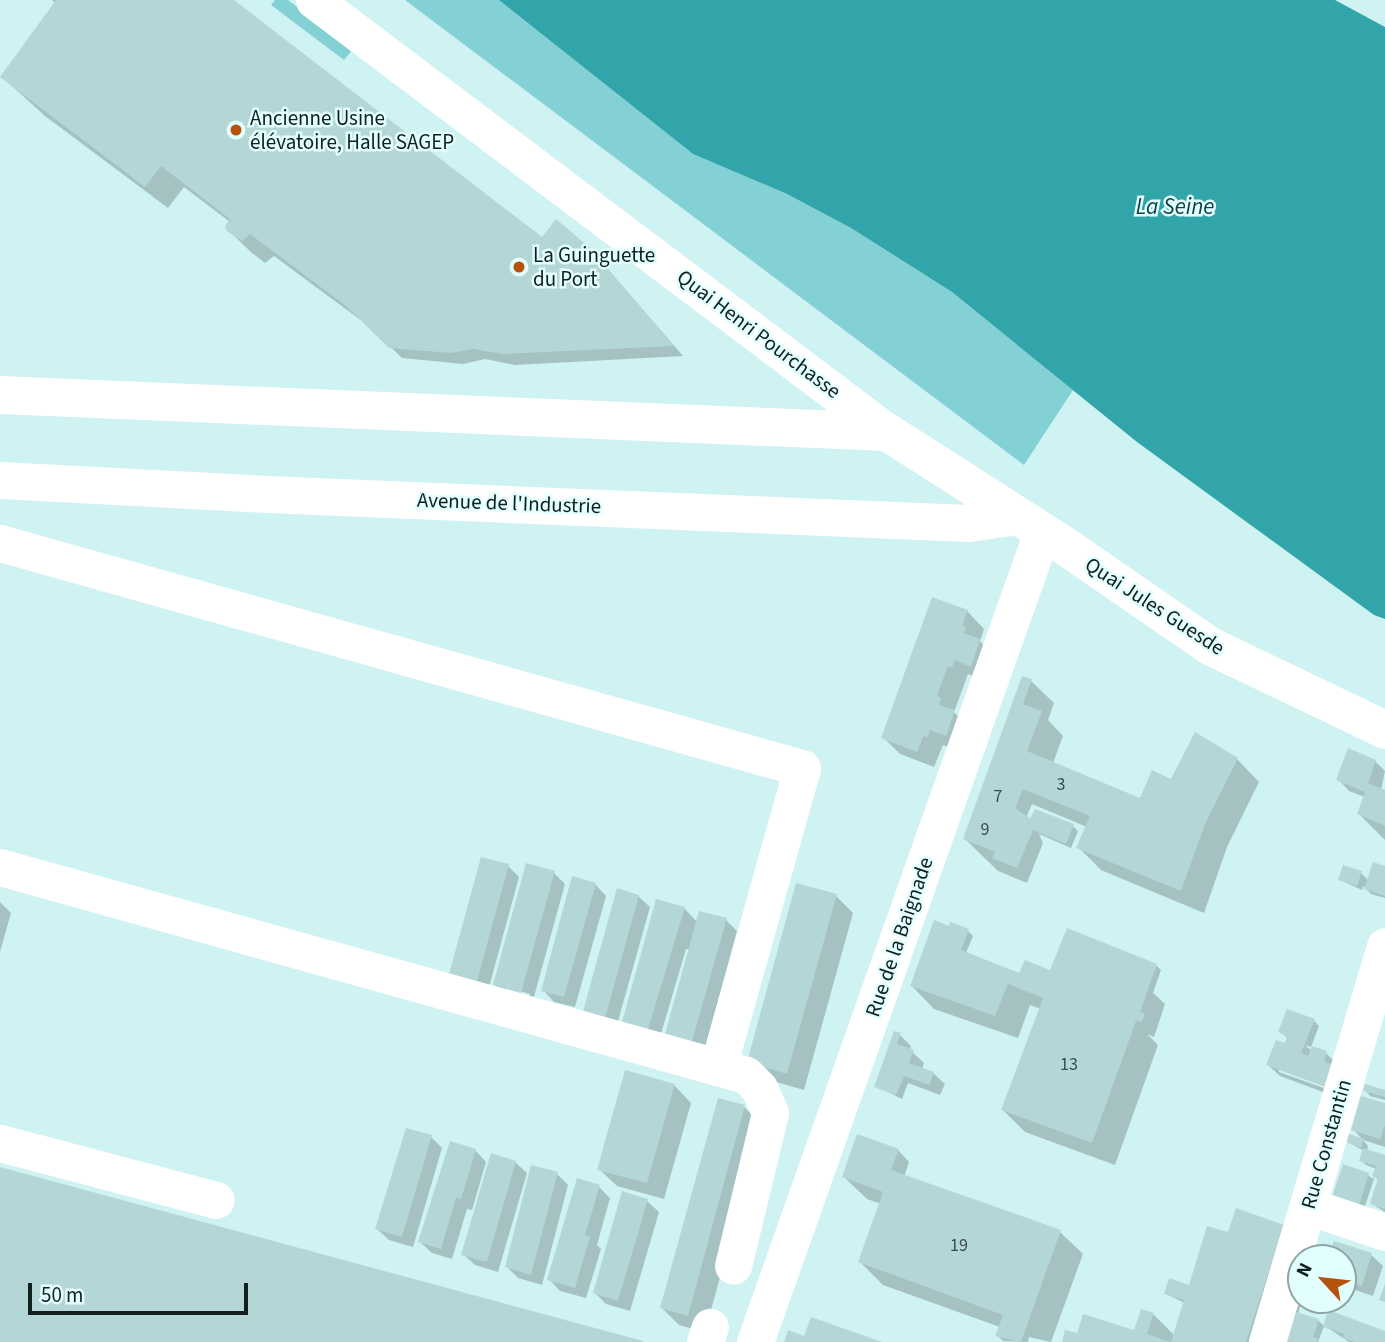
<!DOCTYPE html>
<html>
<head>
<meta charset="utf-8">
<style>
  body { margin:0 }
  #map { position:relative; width:1385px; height:1342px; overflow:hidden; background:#cff2f3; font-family:"Source Sans 3",sans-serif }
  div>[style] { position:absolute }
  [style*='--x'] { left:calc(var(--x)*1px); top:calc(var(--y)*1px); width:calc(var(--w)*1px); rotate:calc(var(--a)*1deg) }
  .green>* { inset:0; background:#83d1d4 }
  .water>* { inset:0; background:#31a5a9 }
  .shadow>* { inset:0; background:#0003 }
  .building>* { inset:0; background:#b4d6d7 }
  .minor>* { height:37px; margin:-18.5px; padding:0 18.5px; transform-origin:18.5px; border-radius:18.5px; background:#fff }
  .major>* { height:38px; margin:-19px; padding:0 19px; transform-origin:19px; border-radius:19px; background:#fff }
  .dots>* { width:19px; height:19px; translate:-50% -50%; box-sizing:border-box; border:4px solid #e2feff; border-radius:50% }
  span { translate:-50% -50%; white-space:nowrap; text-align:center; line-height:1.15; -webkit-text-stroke:5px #e2feff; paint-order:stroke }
  .number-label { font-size:18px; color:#3a4d4d }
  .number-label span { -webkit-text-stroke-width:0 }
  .poi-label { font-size:21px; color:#121f1f }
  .left { translate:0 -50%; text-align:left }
  .street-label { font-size:21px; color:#121f1f }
  .water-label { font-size:23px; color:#0b3f41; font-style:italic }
  .north { position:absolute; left:1287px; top:1244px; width:70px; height:70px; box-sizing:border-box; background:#e2feff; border:2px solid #8fa5a5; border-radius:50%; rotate:297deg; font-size:19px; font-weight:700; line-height:28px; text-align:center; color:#121f1f }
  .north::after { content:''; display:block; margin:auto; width:24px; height:32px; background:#b3530c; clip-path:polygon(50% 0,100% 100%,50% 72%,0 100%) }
  .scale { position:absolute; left:28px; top:1283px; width:220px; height:32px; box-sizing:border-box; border:4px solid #121f1f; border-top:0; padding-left:9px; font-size:21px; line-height:24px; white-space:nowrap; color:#121f1f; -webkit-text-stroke:5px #e2feff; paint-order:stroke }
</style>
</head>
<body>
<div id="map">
  <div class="green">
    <i style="clip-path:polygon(275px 0,288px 0,353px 49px,344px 60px,271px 5px)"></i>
    <i style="clip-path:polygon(405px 0,499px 0,693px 154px,787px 194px,851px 228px,952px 292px,1073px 390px,1024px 465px)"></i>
  </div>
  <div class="water">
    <i style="clip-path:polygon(499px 0,1335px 0,1385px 27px,1385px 619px,1374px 615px,1137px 442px,952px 292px,851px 228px,787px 194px,693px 154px)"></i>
  </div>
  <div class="shadow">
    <i style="clip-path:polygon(52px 0,231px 0,542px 240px,600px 260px,683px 356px,515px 365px,485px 359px,463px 364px,402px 358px,370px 327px,274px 256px,265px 263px,252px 253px,228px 230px,230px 222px,184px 187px,168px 208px,45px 116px,1px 76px,56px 3px)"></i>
    <i style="clip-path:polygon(967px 611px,984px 629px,980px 641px,996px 658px,988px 682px,968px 674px,954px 712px,971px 729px,963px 752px,943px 745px,934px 767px,900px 754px,883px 737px)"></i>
    <i style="clip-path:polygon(1031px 681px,1054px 703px,1048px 720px,1063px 736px,1053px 763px,1141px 800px,1172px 781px,1237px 759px,1259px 782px,1227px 847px,1204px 913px,1101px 870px,1078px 847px,1087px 827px,1032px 804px,1026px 818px,1032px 822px,1073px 826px,1078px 831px,1071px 848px,1039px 834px,1043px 843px,1027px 883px,998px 871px,965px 839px)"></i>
    <i style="clip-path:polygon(1375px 761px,1385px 771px,1381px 790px,1385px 792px,1385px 840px,1359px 814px,1365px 797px,1349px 791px,1338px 779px)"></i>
    <i style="clip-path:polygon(508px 866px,519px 877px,488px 991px,462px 984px)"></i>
    <i style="clip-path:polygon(1385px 867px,1385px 898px,1371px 894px,1363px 886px,1362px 890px,1340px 880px,1361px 873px,1369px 881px)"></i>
    <i style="clip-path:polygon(evenodd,554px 873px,565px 884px,532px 1004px,506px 996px,495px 985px,554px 873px,506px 987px,530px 994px,529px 997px,506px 991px,506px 987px)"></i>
    <i style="clip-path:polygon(595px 884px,606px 896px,575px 1007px,554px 1002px,543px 990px)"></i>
    <i style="clip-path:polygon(638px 896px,650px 907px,615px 1032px,595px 1026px)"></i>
    <i style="clip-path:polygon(836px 896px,853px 913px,804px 1090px,766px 1079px,749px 1062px)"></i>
    <i style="clip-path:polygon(0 902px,11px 913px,0 952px)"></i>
    <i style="clip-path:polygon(684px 908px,697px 922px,726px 920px,737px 931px,703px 1056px,677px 1049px,690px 949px,686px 949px,658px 1044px,635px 1037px)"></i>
    <i style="clip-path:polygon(950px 928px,968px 931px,973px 936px,966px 953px,1020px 975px,1156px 965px,1161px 970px,1153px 993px,1165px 1004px,1154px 1037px,1147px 1034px,1158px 1045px,1115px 1165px,1025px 1132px,1003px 1110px,1041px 1009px,1030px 1005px,1018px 1038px,934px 1009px,912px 986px)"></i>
    <i style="clip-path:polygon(evenodd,1314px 1021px,1319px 1026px,1311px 1047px,1305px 1045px,1312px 1051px,1326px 1053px,1337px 1064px,1339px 1098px,1280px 1076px,1268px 1065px,1286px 1045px,1288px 1038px,1280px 1032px,1314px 1021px,1279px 1068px,1336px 1089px,1335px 1092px,1279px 1072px,1279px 1068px)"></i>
    <i style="clip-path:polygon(900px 1035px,911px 1046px,910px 1050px,924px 1063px,922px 1069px,933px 1073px,945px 1084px,940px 1095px,908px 1083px,902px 1099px,876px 1086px)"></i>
    <i style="clip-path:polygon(674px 1085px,691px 1103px,664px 1199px,617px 1186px,599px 1169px)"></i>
    <i style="clip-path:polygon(1365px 1090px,1385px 1091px,1385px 1100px,1370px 1096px)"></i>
    <i style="clip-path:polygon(1385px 1105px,1385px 1147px,1363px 1140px,1368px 1146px,1367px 1151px,1385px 1157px,1385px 1212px,1372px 1204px,1379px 1181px,1375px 1176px,1364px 1209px,1340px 1201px,1368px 1175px,1373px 1179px,1376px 1169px,1366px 1165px,1361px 1160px,1364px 1151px,1348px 1142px,1350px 1136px,1364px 1141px,1353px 1129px)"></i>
    <i style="clip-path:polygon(744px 1107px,762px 1124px,705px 1332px,679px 1325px,662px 1308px)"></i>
    <i style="clip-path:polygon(431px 1137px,442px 1148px,413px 1247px,389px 1240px,377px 1229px)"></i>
    <i style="clip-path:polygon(475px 1150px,486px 1162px,472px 1210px,467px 1209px,452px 1259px,432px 1253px,420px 1242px)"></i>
    <i style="clip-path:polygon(898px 1150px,909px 1162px,904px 1177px,1060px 1232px,1083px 1254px,1051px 1342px,1029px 1337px,1028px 1342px,1003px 1341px,997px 1335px,1000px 1327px,883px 1285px,860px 1262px,881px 1204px,867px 1199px,844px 1177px)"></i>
    <i style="clip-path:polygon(515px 1162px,527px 1173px,498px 1272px,475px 1265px,463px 1254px)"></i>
    <i style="clip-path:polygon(557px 1174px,568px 1185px,542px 1285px,518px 1278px,507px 1267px)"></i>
    <i style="clip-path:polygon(599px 1187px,610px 1198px,597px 1245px,601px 1249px,586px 1298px,560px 1291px,549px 1279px)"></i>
    <i style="clip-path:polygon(647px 1201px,659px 1212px,630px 1311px,606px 1304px,595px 1293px)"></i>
    <i style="clip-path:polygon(1283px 1227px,1314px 1258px,1301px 1258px,1302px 1300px,1298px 1314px,1319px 1321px,1324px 1326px,1318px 1342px,1063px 1342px,1079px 1336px,1135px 1332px,1153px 1314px,1175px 1336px,1185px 1303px,1166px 1294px,1190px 1288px,1229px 1234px)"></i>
    <i style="clip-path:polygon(1371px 1255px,1383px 1266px,1373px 1296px,1343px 1286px,1343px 1258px,1330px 1258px)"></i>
    <i style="clip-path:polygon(1325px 1326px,1385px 1342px,1349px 1342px)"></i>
  </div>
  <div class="building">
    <i style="clip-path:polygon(56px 0,234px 0,542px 237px,556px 219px,589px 247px,674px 346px,502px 354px,473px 349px,451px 353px,389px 348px,346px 306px,250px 234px,242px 241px,227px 231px,225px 226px,230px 219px,161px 166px,145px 187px,0 77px)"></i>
    <i style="clip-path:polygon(932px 597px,968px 610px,962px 626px,966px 627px,964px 633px,980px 639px,971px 667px,955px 660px,952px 668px,948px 666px,937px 696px,941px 698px,939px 705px,955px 710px,946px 736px,930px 730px,927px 738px,924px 735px,917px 752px,881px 738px)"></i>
    <i style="clip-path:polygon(1022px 676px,1032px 679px,1023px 704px,1042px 711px,1027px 751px,1140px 798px,1152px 770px,1171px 779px,1195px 732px,1238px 758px,1205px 824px,1181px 891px,1076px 848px,1090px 816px,1023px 789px,1015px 808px,1030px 818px,1026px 827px,1035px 809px,1074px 824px,1066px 844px,1033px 830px,1017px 868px,992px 858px,995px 852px,963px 839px)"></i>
    <i style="clip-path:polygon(1348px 748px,1376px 760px,1368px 783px,1385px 790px,1385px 826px,1357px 814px,1365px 792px,1336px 780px)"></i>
    <i style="clip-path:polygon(481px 857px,509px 864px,477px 981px,449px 974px)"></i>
    <i style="clip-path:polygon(1373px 862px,1385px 866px,1385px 896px,1364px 889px)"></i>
    <i style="clip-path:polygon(526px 863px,555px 871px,521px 993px,493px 985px)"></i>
    <i style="clip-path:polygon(1343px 865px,1362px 871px,1357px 886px,1338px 880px)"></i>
    <i style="clip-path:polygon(572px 876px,596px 883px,564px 997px,541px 991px)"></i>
    <i style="clip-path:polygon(796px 883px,837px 894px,787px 1074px,747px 1062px)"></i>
    <i style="clip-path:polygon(617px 888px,639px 895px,604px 1022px,582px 1015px)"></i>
    <i style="clip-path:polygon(656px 899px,685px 907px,647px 1033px,621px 1026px)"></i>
    <i style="clip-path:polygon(699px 911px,727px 918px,691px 1045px,664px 1038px)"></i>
    <i style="clip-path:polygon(934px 920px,949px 926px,950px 922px,969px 929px,961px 950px,1019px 973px,1025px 960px,1050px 970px,1067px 928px,1157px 964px,1140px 1012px,1145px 1013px,1142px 1022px,1136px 1021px,1092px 1143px,1001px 1110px,1043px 998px,1008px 984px,995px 1016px,910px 986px)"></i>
    <i style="clip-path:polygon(1287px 1009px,1315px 1019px,1301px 1053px,1308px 1056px,1312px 1046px,1327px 1051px,1324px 1061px,1335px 1066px,1328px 1088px,1266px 1065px,1276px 1040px,1285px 1043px,1287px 1036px,1278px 1032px)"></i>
    <i style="clip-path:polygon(894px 1031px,901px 1033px,897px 1044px,914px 1050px,909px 1063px,934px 1072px,929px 1085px,904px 1076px,896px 1095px,874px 1087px)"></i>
    <i style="clip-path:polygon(625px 1070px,675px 1084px,647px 1183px,597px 1170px)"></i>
    <i style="clip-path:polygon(1365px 1084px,1385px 1090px,1385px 1097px,1363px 1091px)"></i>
    <i style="clip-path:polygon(1361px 1096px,1385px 1103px,1385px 1125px,1380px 1139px,1351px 1130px)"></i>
    <i style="clip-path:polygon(718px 1098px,745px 1105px,688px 1316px,660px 1308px)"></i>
    <i style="clip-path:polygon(406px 1128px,432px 1135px,402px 1237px,375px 1229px)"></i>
    <i style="clip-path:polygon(857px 1134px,899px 1149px,891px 1170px,1061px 1230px,1021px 1342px,995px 1336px,1003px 1315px,858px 1262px,883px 1192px,842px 1177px)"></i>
    <i style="clip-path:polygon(1349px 1134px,1364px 1139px,1361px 1148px,1346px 1142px)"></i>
    <i style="clip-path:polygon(450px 1141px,476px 1149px,461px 1199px,456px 1198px,441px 1249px,418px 1242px)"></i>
    <i style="clip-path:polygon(1363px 1148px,1385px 1155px,1385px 1209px,1370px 1204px,1378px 1178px,1372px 1176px,1376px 1166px,1359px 1161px)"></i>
    <i style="clip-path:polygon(491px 1153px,516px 1161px,487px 1262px,461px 1255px)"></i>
    <i style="clip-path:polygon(1343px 1164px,1369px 1173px,1359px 1205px,1332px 1197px)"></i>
    <i style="clip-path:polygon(531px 1165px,558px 1172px,531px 1275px,505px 1267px)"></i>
    <i style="clip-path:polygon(0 1167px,643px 1341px,643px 1342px,0 1342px)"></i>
    <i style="clip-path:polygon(577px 1178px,600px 1185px,585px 1235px,590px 1237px,575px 1288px,547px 1280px)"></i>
    <i style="clip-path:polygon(622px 1191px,648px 1199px,618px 1301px,593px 1293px)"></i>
    <i style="clip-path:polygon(1236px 1208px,1284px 1225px,1246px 1342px,1171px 1342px,1184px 1300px,1164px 1294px,1169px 1278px,1189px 1285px,1207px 1226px,1228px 1232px)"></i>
    <i style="clip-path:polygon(1334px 1241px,1372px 1253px,1362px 1286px,1343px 1280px,1343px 1258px,1328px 1258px)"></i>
    <i style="clip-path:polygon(1385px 1284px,1385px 1302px,1379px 1300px)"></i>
    <i style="clip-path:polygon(1141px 1309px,1154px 1313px,1147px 1334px,1170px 1342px,1062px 1342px,1065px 1330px,1077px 1333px,1083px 1314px,1134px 1330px)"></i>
    <i style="clip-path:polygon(1328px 1310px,1385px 1331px,1385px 1342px,1354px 1342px,1343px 1338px,1344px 1334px,1323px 1327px)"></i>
    <i style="clip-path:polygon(1293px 1311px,1319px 1319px,1313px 1337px,1318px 1339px,1317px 1342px,1283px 1342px)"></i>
    <i style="clip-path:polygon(811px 1317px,882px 1342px,784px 1342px,788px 1330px,804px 1336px)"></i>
  </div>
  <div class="minor">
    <i style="--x:314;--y:0;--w:718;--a:37.01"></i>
    <i style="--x:0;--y:480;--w:267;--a:3"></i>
    <i style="--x:267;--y:494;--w:702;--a:2.37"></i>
    <i style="--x:968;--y:523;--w:49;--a:-8.1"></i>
    <i style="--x:0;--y:543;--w:833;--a:15.67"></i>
    <i style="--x:802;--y:768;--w:311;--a:105.7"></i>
    <i style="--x:0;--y:867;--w:774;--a:15.58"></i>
    <i style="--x:746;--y:1075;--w:18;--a:45"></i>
    <i style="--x:759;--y:1088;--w:27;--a:66"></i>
    <i style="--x:770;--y:1113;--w:157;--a:103.6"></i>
    <i style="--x:0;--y:1143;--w:223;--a:14.8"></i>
    <i style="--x:1308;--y:1206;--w:81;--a:18.7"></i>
    <i style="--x:705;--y:1342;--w:16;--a:-72"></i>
    <i style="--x:755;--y:1342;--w:859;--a:-70.49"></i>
    <i style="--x:1267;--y:1342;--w:413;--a:-73.4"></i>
  </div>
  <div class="major">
    <i style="--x:0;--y:395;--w:888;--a:2.39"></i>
    <i style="--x:887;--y:432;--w:208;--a:32.6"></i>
    <i style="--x:1062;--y:544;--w:180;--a:34.6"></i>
    <i style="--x:1210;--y:646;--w:194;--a:25.6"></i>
  </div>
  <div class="dots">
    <i style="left:236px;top:130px;background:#b3530c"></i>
    <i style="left:519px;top:267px;background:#b3530c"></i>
  </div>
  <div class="number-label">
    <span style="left:1061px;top:785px">3</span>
    <span style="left:998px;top:797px">7</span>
    <span style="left:985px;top:830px">9</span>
    <span style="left:1069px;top:1065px">13</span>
    <span style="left:959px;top:1246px">19</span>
  </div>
  <div class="poi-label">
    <span class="left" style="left:250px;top:130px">Ancienne Usine<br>élévatoire, Halle SAGEP</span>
    <span class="left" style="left:533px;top:267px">La Guinguette<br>du Port</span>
  </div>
  <div class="street-label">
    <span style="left:759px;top:334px;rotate:37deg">Quai Henri Pourchasse</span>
    <span style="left:509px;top:503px;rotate:2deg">Avenue de l'Industrie</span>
    <span style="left:1155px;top:606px;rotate:33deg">Quai Jules Guesde</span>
    <span style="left:899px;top:937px;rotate:-71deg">Rue de la Baignade</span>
    <span style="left:1326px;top:1144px;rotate:-74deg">Rue Constantin</span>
  </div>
  <div class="water-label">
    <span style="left:1175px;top:207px">La Seine</span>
  </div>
  <div class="north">N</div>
  <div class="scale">50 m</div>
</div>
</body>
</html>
